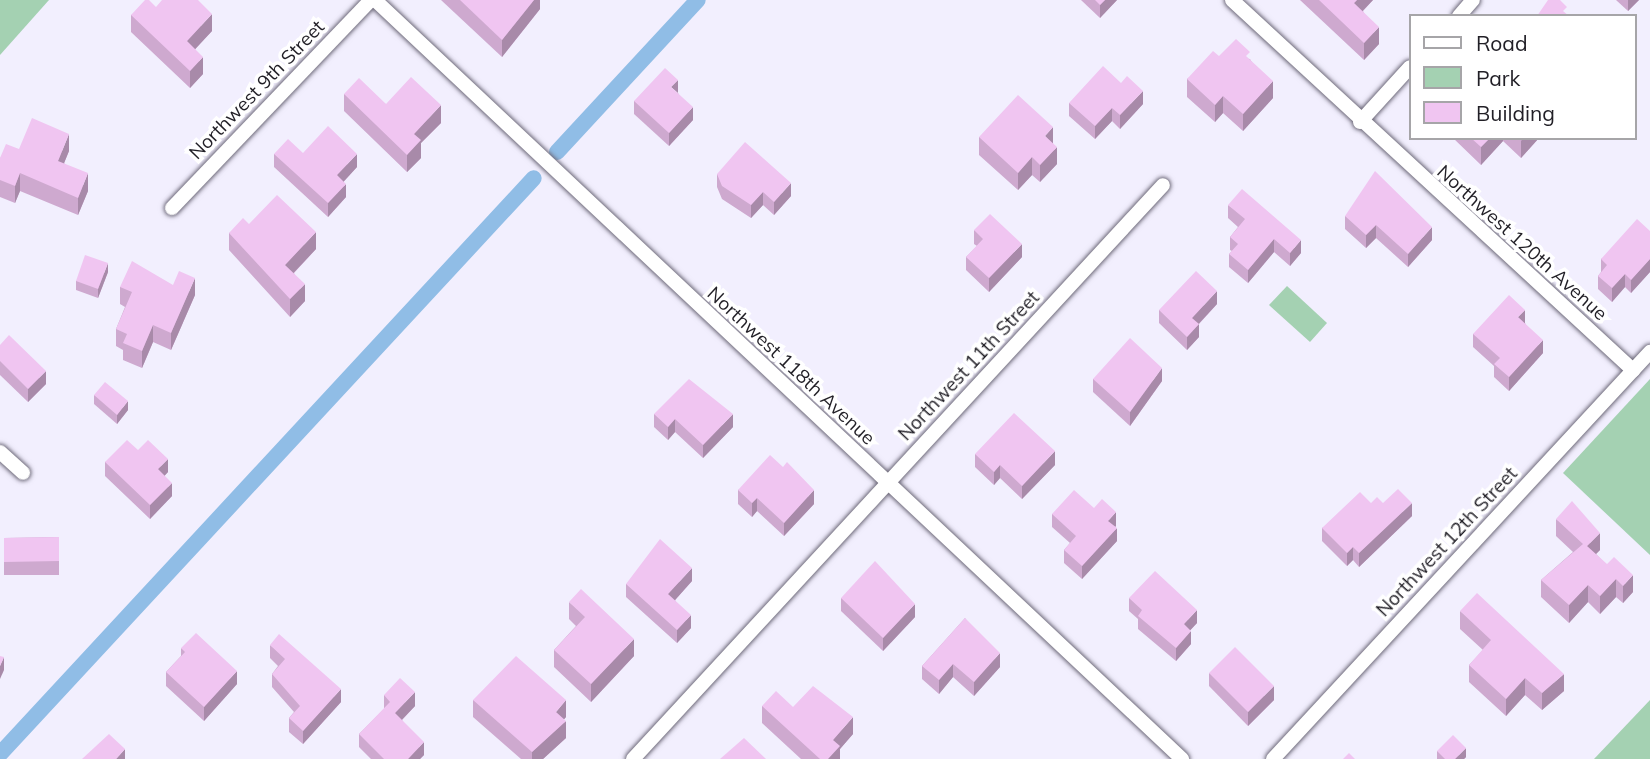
<!DOCTYPE html>
<html>
<head>
<meta charset="utf-8">
<style>
  body { margin:0 }
  #map { position:relative; width:1650px; height:759px; overflow:hidden; background:#f2effe; font-family:Mulish,sans-serif }
  div>[style] { position:absolute }
  [style*='--x'] { left:calc(var(--x)*1px); top:calc(var(--y)*1px); width:calc(var(--w)*1px); rotate:calc(var(--a)*1deg) }
  .green>* { inset:0; background:#a4d1b2 }
  .canal>* { height:16px; margin:-8px; padding:0 8px; transform-origin:8px; border-radius:8px; background:#90bde6 }
  .roads { filter:drop-shadow(0 0 2px #6e6a7a) drop-shadow(0 0 2px #6e6a7a) }
  .street>* { height:14px; margin:-7px; padding:0 7px; transform-origin:7px; border-radius:7px; background:#fff }
  .wall>* { inset:0; background:#cea9cf }
  .shaded-wall>* { inset:0; background:#a88aa9 }
  .building>* { inset:0; background:#f0c5f1 }
  span { translate:-50% -50%; white-space:nowrap; text-align:center; line-height:1.15; -webkit-text-stroke:7px #fff; paint-order:stroke }
  .street-label { font-size:19px; color:#211f26 }
  .legend { position:absolute; left:1409px; top:14px; width:228px; height:126px; box-sizing:border-box; background:#fff; border:2px solid #a6a5a8; margin:0; padding:9px 12px; list-style:none; font-size:21px; color:#211f26 }
  .legend li { display:flex; align-items:center; gap:14px; height:35px }
  .legend b { width:35px; border:2px solid #a6a5a8 }
</style>
</head>
<body>
<div id="map">
  <div class="green">
    <i style="clip-path:polygon(0 0,49px 0,0 55px)"></i>
    <i style="clip-path:polygon(1287px 286px,1327px 323px,1310px 342px,1269px 305px)"></i>
    <i style="clip-path:polygon(1650px 379px,1650px 555px,1563px 473px)"></i>
    <i style="clip-path:polygon(1650px 700px,1650px 759px,1594px 759px)"></i>
  </div>
  <div class="canal">
    <i style="--x:557;--y:152;--w:207;--a:-47.2"></i>
    <i style="--x:0;--y:754;--w:785;--a:-47.17"></i>
  </div>
  <div class="roads">
    <div class="street">
      <i style="--x:375;--y:0;--w:1108;--a:43.24"></i>
      <i style="--x:1232;--y:0;--w:546;--a:42.7"></i>
      <i style="--x:1459;--y:16;--w:21;--a:-49"></i>
      <i style="--x:1360;--y:122;--w:74;--a:-47.7"></i>
      <i style="--x:172;--y:208;--w:288;--a:-46.3"></i>
      <i style="--x:0;--y:452;--w:31;--a:42"></i>
      <i style="--x:633;--y:759;--w:781;--a:-47.28"></i>
      <i style="--x:1273;--y:759;--w:555;--a:-47.19"></i>
    </div>
  </div>
  <div class="wall">
    <i style="clip-path:polygon(441px 0,540px 0,540px 9px,502px 57px)"></i>
    <i style="clip-path:polygon(1081px 0,1117px 0,1100px 18px)"></i>
    <i style="clip-path:polygon(1300px 0,1373px 0,1363px 11px,1379px 44px,1364px 60px)"></i>
    <i style="clip-path:polygon(1616px 0,1639px 0,1628px 11px)"></i>
    <i style="clip-path:polygon(156px 7px,212px 31px,195px 49px,203px 74px,190px 88px,131px 32px,131px 15px)"></i>
    <i style="clip-path:polygon(1219px 56px,1250px 59px,1273px 98px,1243px 131px,1223px 113px,1215px 122px,1187px 97px,1187px 79px)"></i>
    <i style="clip-path:polygon(678px 93px,693px 120px,669px 146px,634px 114px,634px 101px)"></i>
    <i style="clip-path:polygon(344px 94px,386px 104px,441px 123px,421px 143px,421px 158px,407px 172px,344px 111px)"></i>
    <i style="clip-path:polygon(1069px 103px,1143px 104px,1120px 129px,1112px 121px,1095px 139px,1069px 116px)"></i>
    <i style="clip-path:polygon(979px 137px,1053px 143px,1057px 164px,1040px 182px,1032px 175px,1018px 190px,979px 155px)"></i>
    <i style="clip-path:polygon(1453px 138px,1539px 138px,1521px 158px,1503px 141px,1481px 165px)"></i>
    <i style="clip-path:polygon(19px 149px,69px 151px,64px 163px,88px 191px,78px 215px,20px 191px,15px 203px,0 197px,0 158px)"></i>
    <i style="clip-path:polygon(303px 153px,357px 167px,343px 182px,346px 197px,328px 217px,274px 167px,274px 154px)"></i>
    <i style="clip-path:polygon(717px 174px,791px 196px,774px 215px,763px 205px,751px 218px,722px 199px,717px 187px)"></i>
    <i style="clip-path:polygon(1228px 205px,1301px 253px,1290px 266px,1274px 252px,1248px 283px,1229px 267px,1229px 254px,1232px 251px,1230px 250px,1230px 237px,1238px 227px,1228px 218px)"></i>
    <i style="clip-path:polygon(1345px 216px,1432px 240px,1408px 267px,1376px 238px,1366px 248px,1345px 229px)"></i>
    <i style="clip-path:polygon(249px 224px,316px 249px,294px 273px,305px 301px,290px 317px,229px 250px,229px 233px)"></i>
    <i style="clip-path:polygon(974px 230px,1022px 257px,989px 292px,966px 270px,966px 257px,977px 246px,974px 244px)"></i>
    <i style="clip-path:polygon(1650px 231px,1650px 272px,1631px 293px,1625px 287px,1612px 302px,1598px 289px,1598px 276px,1601px 272px,1601px 259px)"></i>
    <i style="clip-path:polygon(108px 272px,98px 298px,76px 290px,76px 281px)"></i>
    <i style="clip-path:polygon(173px 285px,195px 295px,171px 350px,153px 342px,142px 368px,123px 360px,123px 350px,116px 346px,116px 329px,125px 307px,120px 304px,120px 287px)"></i>
    <i style="clip-path:polygon(1217px 304px,1199px 324px,1199px 337px,1187px 350px,1159px 323px,1159px 310px)"></i>
    <i style="clip-path:polygon(1525px 323px,1543px 353px,1509px 391px,1494px 377px,1494px 366px,1473px 347px,1473px 334px)"></i>
    <i style="clip-path:polygon(0 345px,46px 384px,28px 402px,0 375px)"></i>
    <i style="clip-path:polygon(1093px 379px,1162px 381px,1130px 426px,1093px 392px)"></i>
    <i style="clip-path:polygon(94px 395px,128px 410px,117px 424px,94px 404px)"></i>
    <i style="clip-path:polygon(654px 414px,733px 427px,703px 458px,675px 432px,668px 440px,654px 427px)"></i>
    <i style="clip-path:polygon(138px 450px,168px 472px,164px 476px,172px 496px,150px 519px,105px 476px,105px 462px)"></i>
    <i style="clip-path:polygon(975px 454px,1055px 465px,1022px 499px,1000px 478px,994px 485px,975px 467px)"></i>
    <i style="clip-path:polygon(783px 467px,814px 504px,784px 536px,757px 511px,752px 517px,738px 504px,738px 490px)"></i>
    <i style="clip-path:polygon(1371px 503px,1383px 503px,1412px 516px,1359px 567px,1353px 560px,1347px 566px,1322px 541px,1322px 528px)"></i>
    <i style="clip-path:polygon(1094px 508px,1116px 526px,1115px 527px,1117px 541px,1082px 579px,1064px 563px,1064px 550px,1070px 543px,1052px 527px,1052px 514px)"></i>
    <i style="clip-path:polygon(1556px 519px,1600px 550px,1596px 554px,1633px 592px,1623px 603px,1616px 597px,1600px 614px,1588px 602px,1569px 623px,1541px 597px,1541px 580px,1573px 552px,1556px 536px)"></i>
    <i style="clip-path:polygon(59px 537px,59px 575px,4px 575px,4px 538px)"></i>
    <i style="clip-path:polygon(692px 581px,675px 600px,691px 628px,677px 643px,626px 597px,626px 584px)"></i>
    <i style="clip-path:polygon(841px 598px,915px 617px,883px 651px,841px 611px)"></i>
    <i style="clip-path:polygon(1129px 598px,1197px 623px,1190px 630px,1191px 644px,1176px 661px,1138px 629px,1138px 619px,1129px 611px)"></i>
    <i style="clip-path:polygon(569px 602px,634px 656px,591px 702px,554px 667px,554px 650px,576px 626px,569px 619px)"></i>
    <i style="clip-path:polygon(1460px 611px,1564px 691px,1542px 710px,1525px 695px,1506px 716px,1469px 682px,1469px 665px,1483px 650px,1460px 629px)"></i>
    <i style="clip-path:polygon(965px 618px,1000px 667px,974px 696px,953px 677px,939px 694px,922px 679px,922px 666px)"></i>
    <i style="clip-path:polygon(270px 645px,341px 702px,303px 744px,289px 732px,289px 718px,294px 712px,272px 687px,272px 674px,278px 666px,270px 658px)"></i>
    <i style="clip-path:polygon(181px 648px,237px 684px,204px 721px,166px 686px,166px 672px,181px 656px)"></i>
    <i style="clip-path:polygon(1209px 673px,1274px 700px,1248px 726px,1209px 686px)"></i>
    <i style="clip-path:polygon(384px 695px,415px 706px,402px 720px,424px 755px,420px 759px,371px 759px,359px 747px,359px 734px,384px 709px)"></i>
    <i style="clip-path:polygon(473px 700px,566px 717px,564px 719px,566px 738px,543px 759px,521px 759px,473px 717px)"></i>
    <i style="clip-path:polygon(762px 706px,793px 707px,853px 734px,840px 749px,840px 759px,801px 759px,762px 723px)"></i>
    <i style="clip-path:polygon(1437px 751px,1466px 757px,1464px 759px,1437px 759px)"></i>
  </div>
  <div class="shaded-wall">
    <i style="clip-path:polygon(534px 0,540px 0,540px 9px,502px 57px,502px 40px)"></i>
    <i style="clip-path:polygon(1105px 0,1117px 0,1100px 18px,1100px 5px)"></i>
    <i style="clip-path:polygon(1357px 0,1373px 0,1354px 20px,1354px 3px)"></i>
    <i style="clip-path:polygon(1628px 0,1639px 0,1628px 11px)"></i>
    <i style="clip-path:polygon(212px 14px,212px 31px,187px 58px,187px 41px)"></i>
    <i style="clip-path:polygon(1379px 27px,1379px 44px,1364px 60px,1364px 43px)"></i>
    <i style="clip-path:polygon(203px 57px,203px 74px,190px 88px,190px 71px)"></i>
    <i style="clip-path:polygon(678px 80px,678px 93px,671px 87px)"></i>
    <i style="clip-path:polygon(1273px 81px,1273px 98px,1243px 131px,1243px 114px)"></i>
    <i style="clip-path:polygon(1143px 91px,1143px 104px,1120px 129px,1120px 115px)"></i>
    <i style="clip-path:polygon(1223px 96px,1223px 113px,1215px 122px,1215px 105px)"></i>
    <i style="clip-path:polygon(441px 105px,441px 123px,421px 143px,421px 158px,407px 172px,407px 155px,414px 134px)"></i>
    <i style="clip-path:polygon(693px 107px,693px 120px,669px 146px,669px 133px)"></i>
    <i style="clip-path:polygon(1112px 108px,1112px 121px,1095px 139px,1095px 126px)"></i>
    <i style="clip-path:polygon(1053px 127px,1053px 145px,1045px 136px)"></i>
    <i style="clip-path:polygon(69px 134px,69px 151px,58px 178px,58px 161px)"></i>
    <i style="clip-path:polygon(1490px 138px,1503px 138px,1503px 141px,1481px 165px,1481px 147px)"></i>
    <i style="clip-path:polygon(1524px 138px,1539px 138px,1521px 158px,1521px 141px)"></i>
    <i style="clip-path:polygon(1057px 147px,1057px 164px,1040px 182px,1040px 165px)"></i>
    <i style="clip-path:polygon(357px 154px,357px 167px,337px 189px,337px 175px)"></i>
    <i style="clip-path:polygon(1032px 157px,1032px 175px,1018px 190px,1018px 173px)"></i>
    <i style="clip-path:polygon(20px 173px,20px 191px,15px 203px,15px 186px)"></i>
    <i style="clip-path:polygon(88px 173px,88px 191px,78px 215px,78px 198px)"></i>
    <i style="clip-path:polygon(791px 183px,791px 196px,774px 215px,774px 202px)"></i>
    <i style="clip-path:polygon(346px 184px,346px 197px,328px 217px,328px 203px)"></i>
    <i style="clip-path:polygon(763px 192px,763px 205px,751px 218px,751px 205px)"></i>
    <i style="clip-path:polygon(1376px 225px,1376px 238px,1366px 248px,1366px 235px)"></i>
    <i style="clip-path:polygon(1432px 227px,1432px 240px,1408px 267px,1408px 254px)"></i>
    <i style="clip-path:polygon(316px 232px,316px 249px,285px 282px,285px 265px)"></i>
    <i style="clip-path:polygon(1274px 239px,1274px 252px,1248px 283px,1248px 270px)"></i>
    <i style="clip-path:polygon(1301px 240px,1301px 253px,1290px 266px,1290px 253px)"></i>
    <i style="clip-path:polygon(1022px 244px,1022px 257px,989px 292px,989px 278px)"></i>
    <i style="clip-path:polygon(1650px 259px,1650px 272px,1631px 293px,1631px 280px)"></i>
    <i style="clip-path:polygon(108px 263px,108px 272px,98px 298px,98px 289px)"></i>
    <i style="clip-path:polygon(1625px 274px,1625px 287px,1612px 302px,1612px 288px)"></i>
    <i style="clip-path:polygon(195px 278px,195px 295px,171px 350px,171px 333px)"></i>
    <i style="clip-path:polygon(305px 284px,305px 301px,290px 317px,290px 299px)"></i>
    <i style="clip-path:polygon(1217px 291px,1217px 304px,1192px 331px,1192px 318px)"></i>
    <i style="clip-path:polygon(1525px 310px,1525px 323px,1518px 331px,1518px 317px)"></i>
    <i style="clip-path:polygon(1199px 324px,1199px 337px,1187px 350px,1187px 337px)"></i>
    <i style="clip-path:polygon(153px 325px,153px 342px,142px 368px,142px 351px)"></i>
    <i style="clip-path:polygon(1543px 340px,1543px 353px,1509px 391px,1509px 377px)"></i>
    <i style="clip-path:polygon(1162px 368px,1162px 381px,1130px 426px,1130px 412px)"></i>
    <i style="clip-path:polygon(46px 371px,46px 384px,28px 402px,28px 389px)"></i>
    <i style="clip-path:polygon(128px 401px,128px 410px,117px 424px,117px 415px)"></i>
    <i style="clip-path:polygon(733px 414px,733px 427px,703px 458px,703px 445px)"></i>
    <i style="clip-path:polygon(675px 419px,675px 432px,668px 440px,668px 427px)"></i>
    <i style="clip-path:polygon(1055px 451px,1055px 465px,1022px 499px,1022px 486px)"></i>
    <i style="clip-path:polygon(168px 459px,168px 472px,158px 483px,158px 469px)"></i>
    <i style="clip-path:polygon(1000px 465px,1000px 478px,994px 485px,994px 472px)"></i>
    <i style="clip-path:polygon(172px 483px,172px 496px,150px 519px,150px 505px)"></i>
    <i style="clip-path:polygon(814px 490px,814px 504px,784px 536px,784px 523px)"></i>
    <i style="clip-path:polygon(757px 498px,757px 511px,752px 517px,752px 503px)"></i>
    <i style="clip-path:polygon(1412px 503px,1412px 516px,1359px 567px,1359px 553px)"></i>
    <i style="clip-path:polygon(1116px 512px,1116px 526px,1108px 534px,1108px 521px)"></i>
    <i style="clip-path:polygon(1117px 528px,1117px 541px,1082px 579px,1082px 566px)"></i>
    <i style="clip-path:polygon(1600px 533px,1600px 550px,1587px 563px,1587px 546px)"></i>
    <i style="clip-path:polygon(1353px 547px,1353px 560px,1347px 566px,1347px 553px)"></i>
    <i style="clip-path:polygon(692px 568px,692px 581px,668px 608px,668px 594px)"></i>
    <i style="clip-path:polygon(1633px 575px,1633px 592px,1623px 603px,1623px 586px)"></i>
    <i style="clip-path:polygon(1616px 579px,1616px 597px,1600px 614px,1600px 596px)"></i>
    <i style="clip-path:polygon(1588px 585px,1588px 602px,1569px 623px,1569px 605px)"></i>
    <i style="clip-path:polygon(915px 604px,915px 617px,883px 651px,883px 638px)"></i>
    <i style="clip-path:polygon(1197px 610px,1197px 623px,1184px 637px,1184px 624px)"></i>
    <i style="clip-path:polygon(691px 615px,691px 628px,677px 643px,677px 630px)"></i>
    <i style="clip-path:polygon(1191px 631px,1191px 644px,1176px 661px,1176px 648px)"></i>
    <i style="clip-path:polygon(634px 639px,634px 656px,591px 702px,591px 684px)"></i>
    <i style="clip-path:polygon(1000px 653px,1000px 667px,974px 696px,974px 682px)"></i>
    <i style="clip-path:polygon(4px 657px,4px 670px,0 679px,0 666px)"></i>
    <i style="clip-path:polygon(953px 664px,953px 677px,939px 694px,939px 680px)"></i>
    <i style="clip-path:polygon(237px 671px,237px 684px,204px 721px,204px 707px)"></i>
    <i style="clip-path:polygon(1564px 674px,1564px 691px,1542px 710px,1542px 693px)"></i>
    <i style="clip-path:polygon(1525px 678px,1525px 695px,1506px 716px,1506px 699px)"></i>
    <i style="clip-path:polygon(1274px 686px,1274px 700px,1248px 726px,1248px 712px)"></i>
    <i style="clip-path:polygon(341px 689px,341px 702px,303px 744px,303px 731px)"></i>
    <i style="clip-path:polygon(415px 692px,415px 706px,395px 727px,395px 713px)"></i>
    <i style="clip-path:polygon(566px 700px,566px 717px,556px 729px,556px 712px)"></i>
    <i style="clip-path:polygon(853px 717px,853px 734px,840px 749px,840px 759px,828px 759px,833px 740px)"></i>
    <i style="clip-path:polygon(566px 721px,566px 738px,543px 759px,532px 759px,532px 752px)"></i>
    <i style="clip-path:polygon(424px 742px,424px 755px,420px 759px,408px 759px)"></i>
    <i style="clip-path:polygon(1466px 748px,1466px 757px,1464px 759px,1455px 759px)"></i>
    <i style="clip-path:polygon(125px 749px,125px 759px,116px 759px)"></i>
  </div>
  <div class="building">
    <i style="clip-path:polygon(145px 0,149px 0,156px 7px,162px 0,198px 0,212px 14px,187px 41px,203px 57px,190px 71px,131px 15px)"></i>
    <i style="clip-path:polygon(460px 0,534px 0,502px 40px)"></i>
    <i style="clip-path:polygon(1095px 0,1105px 0,1100px 5px)"></i>
    <i style="clip-path:polygon(1319px 0,1357px 0,1354px 3px,1379px 27px,1364px 43px)"></i>
    <i style="clip-path:polygon(1548px 0,1560px 0,1567px 7px,1563px 11px,1569px 16px,1537px 16px)"></i>
    <i style="clip-path:polygon(1236px 39px,1250px 52px,1246px 56px,1273px 81px,1243px 114px,1223px 96px,1215px 105px,1187px 79px,1213px 51px,1219px 56px)"></i>
    <i style="clip-path:polygon(1103px 66px,1121px 83px,1127px 76px,1143px 91px,1120px 115px,1112px 108px,1095px 126px,1069px 103px)"></i>
    <i style="clip-path:polygon(665px 68px,678px 80px,671px 87px,693px 107px,669px 133px,634px 101px)"></i>
    <i style="clip-path:polygon(411px 77px,441px 105px,414px 134px,421px 140px,407px 155px,344px 94px,359px 78px,386px 104px)"></i>
    <i style="clip-path:polygon(1018px 95px,1053px 127px,1045px 136px,1057px 147px,1040px 165px,1032px 157px,1018px 173px,979px 137px)"></i>
    <i style="clip-path:polygon(32px 118px,69px 134px,58px 161px,88px 173px,78px 198px,20px 173px,15px 186px,0 180px,0 158px,6px 144px,19px 149px)"></i>
    <i style="clip-path:polygon(328px 126px,357px 154px,337px 175px,346px 184px,328px 203px,274px 154px,288px 139px,303px 153px)"></i>
    <i style="clip-path:polygon(1471px 138px,1490px 138px,1481px 147px)"></i>
    <i style="clip-path:polygon(745px 142px,791px 183px,774px 202px,763px 192px,751px 205px,722px 186px,717px 174px)"></i>
    <i style="clip-path:polygon(1375px 171px,1432px 227px,1408px 254px,1376px 225px,1366px 235px,1345px 216px)"></i>
    <i style="clip-path:polygon(1242px 189px,1301px 240px,1290px 253px,1274px 239px,1248px 270px,1229px 254px,1238px 244px,1230px 237px,1245px 219px,1228px 205px)"></i>
    <i style="clip-path:polygon(277px 195px,316px 232px,285px 265px,305px 284px,290px 299px,229px 233px,243px 218px,249px 224px)"></i>
    <i style="clip-path:polygon(990px 214px,1022px 244px,989px 278px,966px 257px,983px 239px,974px 230px)"></i>
    <i style="clip-path:polygon(1637px 219px,1650px 231px,1650px 259px,1631px 280px,1625px 274px,1612px 288px,1598px 276px,1607px 265px,1601px 259px)"></i>
    <i style="clip-path:polygon(85px 255px,108px 263px,98px 289px,76px 281px)"></i>
    <i style="clip-path:polygon(132px 261px,173px 285px,179px 271px,195px 278px,171px 333px,153px 325px,142px 351px,123px 343px,127px 334px,116px 329px,132px 292px,120px 287px)"></i>
    <i style="clip-path:polygon(1196px 271px,1217px 291px,1192px 318px,1199px 324px,1187px 337px,1159px 310px)"></i>
    <i style="clip-path:polygon(1509px 295px,1525px 310px,1518px 317px,1543px 340px,1509px 377px,1494px 364px,1500px 358px,1473px 334px)"></i>
    <i style="clip-path:polygon(9px 335px,46px 371px,28px 389px,0 361px,0 345px)"></i>
    <i style="clip-path:polygon(1130px 338px,1162px 368px,1130px 412px,1093px 379px)"></i>
    <i style="clip-path:polygon(689px 379px,733px 414px,703px 445px,675px 419px,668px 427px,654px 414px)"></i>
    <i style="clip-path:polygon(105px 382px,128px 401px,117px 415px,94px 395px)"></i>
    <i style="clip-path:polygon(1014px 413px,1055px 451px,1022px 486px,1000px 465px,994px 472px,975px 454px)"></i>
    <i style="clip-path:polygon(127px 440px,138px 450px,148px 440px,168px 459px,158px 469px,172px 483px,150px 505px,105px 462px)"></i>
    <i style="clip-path:polygon(770px 455px,783px 467px,787px 462px,814px 490px,784px 523px,757px 498px,752px 503px,738px 490px)"></i>
    <i style="clip-path:polygon(1398px 489px,1412px 503px,1359px 553px,1353px 547px,1347px 553px,1322px 528px,1360px 492px,1371px 503px,1377px 497px,1383px 503px)"></i>
    <i style="clip-path:polygon(1074px 490px,1094px 508px,1102px 499px,1116px 512px,1108px 521px,1117px 528px,1082px 566px,1064px 550px,1076px 536px,1052px 514px)"></i>
    <i style="clip-path:polygon(1572px 501px,1600px 533px,1587px 546px,1607px 564px,1614px 557px,1633px 575px,1623px 586px,1616px 579px,1600px 596px,1588px 585px,1569px 605px,1541px 580px,1583px 544px,1556px 519px)"></i>
    <i style="clip-path:polygon(59px 537px,59px 561px,4px 562px,4px 538px)"></i>
    <i style="clip-path:polygon(660px 539px,692px 568px,668px 594px,691px 615px,677px 630px,626px 584px)"></i>
    <i style="clip-path:polygon(875px 561px,915px 604px,883px 638px,841px 598px)"></i>
    <i style="clip-path:polygon(1155px 571px,1197px 610px,1184px 624px,1191px 631px,1176px 648px,1138px 616px,1142px 610px,1129px 598px)"></i>
    <i style="clip-path:polygon(581px 589px,634px 639px,591px 684px,554px 650px,585px 617px,569px 602px)"></i>
    <i style="clip-path:polygon(1477px 593px,1564px 674px,1542px 693px,1525px 678px,1506px 699px,1469px 665px,1491px 640px,1460px 611px)"></i>
    <i style="clip-path:polygon(965px 618px,1000px 653px,974px 682px,953px 664px,939px 680px,922px 666px)"></i>
    <i style="clip-path:polygon(196px 633px,237px 671px,204px 707px,166px 672px,185px 652px,181px 648px)"></i>
    <i style="clip-path:polygon(279px 634px,341px 689px,303px 731px,289px 718px,300px 706px,272px 674px,285px 659px,270px 645px)"></i>
    <i style="clip-path:polygon(1235px 647px,1274px 686px,1248px 712px,1209px 673px)"></i>
    <i style="clip-path:polygon(0 656px,4px 657px,0 666px)"></i>
    <i style="clip-path:polygon(516px 656px,566px 700px,556px 712px,566px 721px,532px 752px,473px 700px)"></i>
    <i style="clip-path:polygon(400px 678px,415px 692px,395px 713px,424px 742px,408px 759px,384px 759px,359px 734px,390px 702px,384px 695px)"></i>
    <i style="clip-path:polygon(813px 686px,853px 717px,833px 740px,840px 746px,828px 759px,820px 759px,762px 706px,776px 691px,793px 707px)"></i>
    <i style="clip-path:polygon(109px 734px,125px 749px,116px 759px,82px 759px)"></i>
    <i style="clip-path:polygon(1453px 735px,1466px 748px,1455px 759px,1445px 759px,1437px 751px)"></i>
    <i style="clip-path:polygon(744px 738px,766px 759px,720px 759px)"></i>
    <i style="clip-path:polygon(1349px 753px,1355px 759px,1343px 759px)"></i>
  </div>
  <div class="street-label">
    <span style="left:257px;top:90px;rotate:-46deg">Northwest 9th Street</span>
    <span style="left:1522px;top:243px;rotate:42deg">Northwest 120th Avenue</span>
    <span style="left:791px;top:366px;rotate:43deg">Northwest 118th Avenue</span>
    <span style="left:969px;top:366px;rotate:-47deg">Northwest 11th Street</span>
    <span style="left:1447px;top:542px;rotate:-47deg">Northwest 12th Street</span>
  </div>
  <ul class="legend">
  <li><b style="height:9px;background:#fff"></b>Road</li>
  <li><b style="height:19px;background:#a4d1b2"></b>Park</li>
  <li><b style="height:19px;background:#f0c5f1"></b>Building</li>
  </ul>
</div>
</body>
</html>
